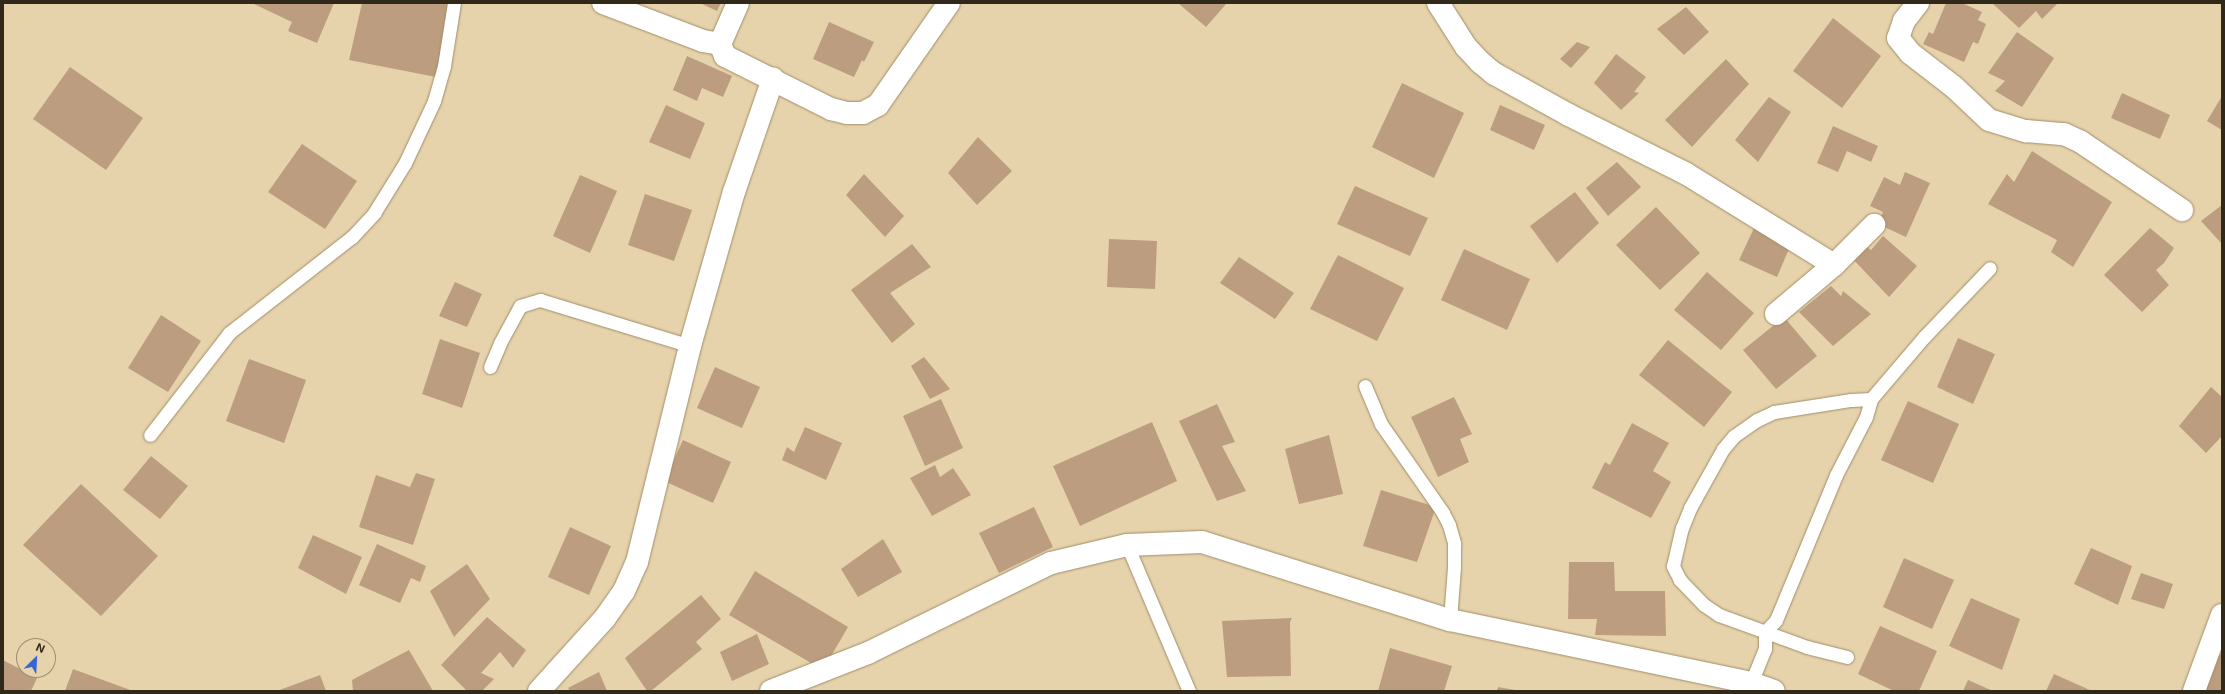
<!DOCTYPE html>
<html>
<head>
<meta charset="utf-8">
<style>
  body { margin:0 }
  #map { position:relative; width:2225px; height:694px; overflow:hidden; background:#e6d3ac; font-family:Inter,sans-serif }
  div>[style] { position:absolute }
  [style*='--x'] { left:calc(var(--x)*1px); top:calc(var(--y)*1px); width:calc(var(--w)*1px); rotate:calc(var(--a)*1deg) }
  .building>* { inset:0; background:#bd9d7f }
  .roads { filter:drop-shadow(0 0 1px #a08e69) drop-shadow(0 0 1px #a08e69) }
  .service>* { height:13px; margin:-6.5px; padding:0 6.5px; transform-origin:6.5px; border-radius:6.5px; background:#fff }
  .minor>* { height:22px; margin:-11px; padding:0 11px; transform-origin:11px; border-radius:11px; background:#fff }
  .secondary>* { height:22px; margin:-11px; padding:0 11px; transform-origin:11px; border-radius:11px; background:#fff }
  span { translate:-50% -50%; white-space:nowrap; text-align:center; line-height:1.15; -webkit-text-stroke:3.5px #e6d3ac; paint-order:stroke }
  .frame { position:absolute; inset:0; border:4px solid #30291a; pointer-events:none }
  .north { position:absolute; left:16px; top:638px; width:40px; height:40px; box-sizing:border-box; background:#e6d3ac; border:1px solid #9d8f72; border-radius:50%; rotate:24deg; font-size:11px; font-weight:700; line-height:16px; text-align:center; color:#30291a }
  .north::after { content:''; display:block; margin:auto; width:14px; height:18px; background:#3964d4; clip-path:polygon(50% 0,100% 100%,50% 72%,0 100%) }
</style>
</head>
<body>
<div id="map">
  <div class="building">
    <i style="clip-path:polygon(252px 3px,334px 3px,317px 43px,288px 31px,292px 22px)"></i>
    <i style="clip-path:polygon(362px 3px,452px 3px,436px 77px,349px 60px)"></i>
    <i style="clip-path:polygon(700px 3px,721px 3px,717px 11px)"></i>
    <i style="clip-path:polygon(1178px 3px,1227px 3px,1206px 27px)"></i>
    <i style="clip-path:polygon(1946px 3px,1962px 3px,1982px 12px,1978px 20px,1986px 24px,1978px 44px,1973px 42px,1964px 62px,1923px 44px,1929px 32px,1933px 34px)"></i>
    <i style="clip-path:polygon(1992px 3px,2058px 3px,2042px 19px,2036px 11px,2019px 28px)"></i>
    <i style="clip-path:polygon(1686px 7px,1709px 32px,1684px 55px,1657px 29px)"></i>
    <i style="clip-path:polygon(1833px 18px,1881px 56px,1842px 108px,1793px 71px)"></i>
    <i style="clip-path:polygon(829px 22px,874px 42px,864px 62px,862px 60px,854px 77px,813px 59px)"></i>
    <i style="clip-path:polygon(2017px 32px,2054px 58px,2022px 107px,1995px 91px,2005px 81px,1988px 73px)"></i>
    <i style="clip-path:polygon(1577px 42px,1590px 47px,1571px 68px,1560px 59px)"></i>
    <i style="clip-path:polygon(1616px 54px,1646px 77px,1634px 92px,1639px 93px,1621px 110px,1594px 83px)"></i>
    <i style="clip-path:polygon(687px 56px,732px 76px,723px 97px,702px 88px,697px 101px,673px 90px)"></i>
    <i style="clip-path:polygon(1726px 59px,1749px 84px,1692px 147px,1665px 120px)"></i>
    <i style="clip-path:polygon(70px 67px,143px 118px,106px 170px,33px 119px)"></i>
    <i style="clip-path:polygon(1402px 83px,1464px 113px,1434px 178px,1372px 147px)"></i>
    <i style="clip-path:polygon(2122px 93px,2170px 115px,2160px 139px,2111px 118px)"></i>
    <i style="clip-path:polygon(2222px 96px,2222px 130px,2207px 121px)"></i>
    <i style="clip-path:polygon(1769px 97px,1791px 112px,1758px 162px,1735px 140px)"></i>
    <i style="clip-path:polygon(666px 105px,705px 123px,690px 159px,649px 142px)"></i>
    <i style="clip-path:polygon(1500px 105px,1545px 125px,1534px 150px,1490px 130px)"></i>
    <i style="clip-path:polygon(1833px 126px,1878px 146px,1871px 162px,1847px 151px,1838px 172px,1817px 163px)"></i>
    <i style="clip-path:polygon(978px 137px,1012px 171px,977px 205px,948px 173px)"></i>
    <i style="clip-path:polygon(302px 144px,357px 181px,325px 229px,268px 192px)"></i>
    <i style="clip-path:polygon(2032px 151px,2112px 202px,2073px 267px,2051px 252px,2057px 240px,1988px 204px,2007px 174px,2014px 182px)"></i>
    <i style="clip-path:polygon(1617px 162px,1641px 187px,1608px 216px,1586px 188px)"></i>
    <i style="clip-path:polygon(1905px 172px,1930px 183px,1906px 237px,1878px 224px,1883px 212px,1870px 206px,1884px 177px,1900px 185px)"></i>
    <i style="clip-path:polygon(864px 174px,904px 216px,885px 237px,846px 195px)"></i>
    <i style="clip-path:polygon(580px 175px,617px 191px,590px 253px,553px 236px)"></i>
    <i style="clip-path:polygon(1355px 186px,1428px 218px,1410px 256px,1337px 224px)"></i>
    <i style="clip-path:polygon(1575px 192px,1599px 223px,1557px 263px,1530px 226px)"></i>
    <i style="clip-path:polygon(645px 194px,692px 210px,674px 261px,628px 245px)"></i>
    <i style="clip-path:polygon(2222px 205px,2222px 244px,2201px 221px)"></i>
    <i style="clip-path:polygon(1656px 207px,1700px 253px,1660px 290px,1616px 245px)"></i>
    <i style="clip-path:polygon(1754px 228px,1791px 244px,1777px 277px,1739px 260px)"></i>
    <i style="clip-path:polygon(2150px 228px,2174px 248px,2164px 263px,2156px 270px,2169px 285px,2142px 312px,2104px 275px)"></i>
    <i style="clip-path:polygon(1883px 236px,1917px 266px,1889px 297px,1849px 255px,1860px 241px,1871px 250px)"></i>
    <i style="clip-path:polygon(1109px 239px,1157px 241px,1155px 289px,1107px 287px)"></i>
    <i style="clip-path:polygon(912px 244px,931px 267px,890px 293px,915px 324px,892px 343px,851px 290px)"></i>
    <i style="clip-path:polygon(1464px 249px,1530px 279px,1507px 330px,1441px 300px)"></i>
    <i style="clip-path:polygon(1338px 255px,1404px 288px,1377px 341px,1310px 309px)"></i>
    <i style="clip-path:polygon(1239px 257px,1294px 293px,1275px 319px,1220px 283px)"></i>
    <i style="clip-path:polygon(1707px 272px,1754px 313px,1721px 350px,1674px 310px)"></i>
    <i style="clip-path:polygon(455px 282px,482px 294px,467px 327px,439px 316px)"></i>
    <i style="clip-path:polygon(1831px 286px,1841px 296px,1843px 291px,1871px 314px,1833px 346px,1799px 312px)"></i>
    <i style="clip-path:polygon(161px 315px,201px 341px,168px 392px,128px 368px)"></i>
    <i style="clip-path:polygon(1784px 317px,1817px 356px,1776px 389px,1743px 350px)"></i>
    <i style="clip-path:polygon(1958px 338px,1995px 354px,1973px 404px,1937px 387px)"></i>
    <i style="clip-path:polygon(440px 339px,480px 353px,462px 408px,422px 394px)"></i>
    <i style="clip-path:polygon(1668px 340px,1732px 392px,1704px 427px,1639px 375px)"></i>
    <i style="clip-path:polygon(924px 357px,950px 389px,930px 399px,911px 366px)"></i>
    <i style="clip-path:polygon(249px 359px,306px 380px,284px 443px,226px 421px)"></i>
    <i style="clip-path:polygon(715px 367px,760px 387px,742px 428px,697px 408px)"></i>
    <i style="clip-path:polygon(2211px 387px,2222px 397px,2222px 436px,2206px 453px,2179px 426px)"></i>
    <i style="clip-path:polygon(1454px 397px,1472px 434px,1460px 439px,1469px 462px,1438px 477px,1411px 417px)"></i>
    <i style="clip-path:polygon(941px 399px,963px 448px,925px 466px,903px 416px)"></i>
    <i style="clip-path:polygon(1908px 401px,1959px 424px,1933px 483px,1881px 460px)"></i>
    <i style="clip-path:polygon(1217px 404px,1235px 442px,1222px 446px,1246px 491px,1217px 501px,1179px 421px)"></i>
    <i style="clip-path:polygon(1152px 422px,1177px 481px,1080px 526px,1053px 466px)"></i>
    <i style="clip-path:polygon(1632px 423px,1669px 443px,1653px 471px,1671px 482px,1651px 518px,1592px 488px,1605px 462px,1610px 465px)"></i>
    <i style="clip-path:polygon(805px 427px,842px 443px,826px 480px,782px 460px,787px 447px,794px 452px)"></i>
    <i style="clip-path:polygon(1329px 435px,1343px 494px,1299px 504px,1285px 449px)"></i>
    <i style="clip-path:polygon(683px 440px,731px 462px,713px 503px,664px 481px)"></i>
    <i style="clip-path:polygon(151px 456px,188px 486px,160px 519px,123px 490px)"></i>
    <i style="clip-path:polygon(935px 465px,940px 477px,953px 468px,971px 495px,932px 516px,910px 478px)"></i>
    <i style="clip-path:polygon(416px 473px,435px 479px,413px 545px,359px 527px,376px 475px,410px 487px)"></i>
    <i style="clip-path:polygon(81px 484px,158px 556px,101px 616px,23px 545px)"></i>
    <i style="clip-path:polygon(1381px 490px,1436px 507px,1417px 562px,1363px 546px)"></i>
    <i style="clip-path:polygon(1034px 507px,1053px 547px,999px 573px,979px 533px)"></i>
    <i style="clip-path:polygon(570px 527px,611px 546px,589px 595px,548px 577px)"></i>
    <i style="clip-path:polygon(313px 535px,362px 557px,346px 594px,298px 568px)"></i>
    <i style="clip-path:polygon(883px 539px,902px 572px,858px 597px,841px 569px)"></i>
    <i style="clip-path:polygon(377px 544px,426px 566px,420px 582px,411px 578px,400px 603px,359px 585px)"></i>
    <i style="clip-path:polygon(2091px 548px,2132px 566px,2118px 605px,2074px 584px)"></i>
    <i style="clip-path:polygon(1904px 558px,1954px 580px,1932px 629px,1883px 607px)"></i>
    <i style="clip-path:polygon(1569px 562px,1614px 562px,1615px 591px,1665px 591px,1666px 636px,1595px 635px,1597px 619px,1568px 619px)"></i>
    <i style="clip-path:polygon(467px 564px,490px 599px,454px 637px,430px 591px)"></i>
    <i style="clip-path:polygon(755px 571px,848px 627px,823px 670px,729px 615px)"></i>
    <i style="clip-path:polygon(2141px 573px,2173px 584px,2164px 609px,2131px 599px)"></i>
    <i style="clip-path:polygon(701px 595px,721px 619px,696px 642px,702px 649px,651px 691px,647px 691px,625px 658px)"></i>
    <i style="clip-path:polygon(1971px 598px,2020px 619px,2002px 670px,1949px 646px)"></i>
    <i style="clip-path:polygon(487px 617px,526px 650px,513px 668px,500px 652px,481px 673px,494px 679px,482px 691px,467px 691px,441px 665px)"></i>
    <i style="clip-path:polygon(1292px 618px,1290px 622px,1291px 676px,1227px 677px,1222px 621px)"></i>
    <i style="clip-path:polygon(1880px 626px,1937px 651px,1919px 691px,1894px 691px,1858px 674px)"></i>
    <i style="clip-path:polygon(757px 634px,769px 664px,732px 681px,720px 652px)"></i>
    <i style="clip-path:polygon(1390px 648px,1452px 666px,1444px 691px,1378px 691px)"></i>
    <i style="clip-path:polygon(409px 650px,433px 691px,353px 691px,352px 680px)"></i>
    <i style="clip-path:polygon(2219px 654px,2222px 655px,2222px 691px,2203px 691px)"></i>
    <i style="clip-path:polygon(3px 660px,37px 678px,31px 691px,3px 691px)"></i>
    <i style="clip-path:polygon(73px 669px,133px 691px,65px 691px)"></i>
    <i style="clip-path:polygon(599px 672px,607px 691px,570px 691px,568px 688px)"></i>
    <i style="clip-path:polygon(2054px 674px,2092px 691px,2046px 691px)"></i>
    <i style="clip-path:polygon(320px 675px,326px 691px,277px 691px)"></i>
    <i style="clip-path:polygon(1968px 680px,1993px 691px,1963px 691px)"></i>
    <i style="clip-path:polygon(1498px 687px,1515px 690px,1515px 691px,1497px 691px)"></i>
  </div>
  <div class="roads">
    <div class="service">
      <i style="--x:490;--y:367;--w:26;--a:-67"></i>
      <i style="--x:500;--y:343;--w:42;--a:-61.6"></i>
      <i style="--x:520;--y:306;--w:21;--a:-17"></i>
      <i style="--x:540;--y:300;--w:157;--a:17"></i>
      <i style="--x:1365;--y:386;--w:41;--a:67.2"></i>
      <i style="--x:1381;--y:424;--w:108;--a:55.1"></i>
      <i style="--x:1443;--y:513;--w:13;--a:63"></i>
      <i style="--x:1449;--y:525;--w:19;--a:74"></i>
      <i style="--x:1454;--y:543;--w:24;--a:90"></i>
      <i style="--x:1454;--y:567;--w:53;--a:94.3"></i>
      <i style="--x:150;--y:435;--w:129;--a:-52.2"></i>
      <i style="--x:229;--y:333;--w:156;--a:-38"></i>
      <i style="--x:352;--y:237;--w:33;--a:-47"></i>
      <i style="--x:374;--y:213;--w:59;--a:-58.2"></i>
      <i style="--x:405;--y:163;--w:68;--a:-64.9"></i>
      <i style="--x:434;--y:101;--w:36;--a:-74"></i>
      <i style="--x:444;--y:66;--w:64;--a:-81"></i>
      <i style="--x:1127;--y:545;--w:159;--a:67"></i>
      <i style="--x:1847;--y:657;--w:41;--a:-166"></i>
      <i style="--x:1807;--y:647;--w:94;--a:-160"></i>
      <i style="--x:1719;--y:615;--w:18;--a:-146"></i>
      <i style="--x:1704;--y:605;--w:35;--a:-134"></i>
      <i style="--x:1680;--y:580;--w:16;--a:-117"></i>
      <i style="--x:1673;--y:566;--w:39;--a:-77"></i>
      <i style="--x:1682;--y:528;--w:22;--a:-68"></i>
      <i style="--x:1690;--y:508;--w:68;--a:-60.8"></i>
      <i style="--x:1723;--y:449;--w:17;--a:-50"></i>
      <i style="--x:1734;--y:436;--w:28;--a:-35"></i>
      <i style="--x:1757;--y:420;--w:19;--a:-25"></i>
      <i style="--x:1774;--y:412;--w:78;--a:-8.9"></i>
      <i style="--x:1851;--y:400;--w:20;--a:-3"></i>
      <i style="--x:1751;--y:683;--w:37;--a:-68"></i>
      <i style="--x:1765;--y:649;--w:17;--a:-90"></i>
      <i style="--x:1765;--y:632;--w:16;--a:-47"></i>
      <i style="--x:1776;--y:620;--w:157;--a:-67.5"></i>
      <i style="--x:1836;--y:475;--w:65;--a:-62.7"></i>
      <i style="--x:1866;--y:417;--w:19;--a:-74"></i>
      <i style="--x:1871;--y:399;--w:82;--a:-49.5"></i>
      <i style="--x:1924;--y:337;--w:95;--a:-46.3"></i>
    </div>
    <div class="minor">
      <i style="--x:603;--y:3;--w:107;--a:20.8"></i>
      <i style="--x:703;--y:41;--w:17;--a:10"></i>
      <i style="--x:738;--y:3;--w:45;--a:113.7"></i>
      <i style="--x:720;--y:44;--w:13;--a:67"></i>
      <i style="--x:725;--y:56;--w:119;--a:26.6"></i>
      <i style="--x:831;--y:109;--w:16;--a:14"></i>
      <i style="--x:847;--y:113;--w:16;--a:0"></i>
      <i style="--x:863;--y:113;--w:17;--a:-28"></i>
      <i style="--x:878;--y:105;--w:124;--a:-55.2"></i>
      <i style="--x:1438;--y:3;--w:52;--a:57.5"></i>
      <i style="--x:1466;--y:47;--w:21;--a:47"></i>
      <i style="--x:1480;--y:62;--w:17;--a:40"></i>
      <i style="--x:1493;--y:73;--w:87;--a:28.9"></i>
      <i style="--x:1569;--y:115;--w:130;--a:26.6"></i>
      <i style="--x:1685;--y:173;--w:175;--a:31.7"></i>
      <i style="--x:1918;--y:3;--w:23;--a:128"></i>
      <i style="--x:1904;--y:21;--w:18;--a:109"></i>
      <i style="--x:1898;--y:38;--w:19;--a:51"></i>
      <i style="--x:1910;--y:53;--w:56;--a:37.7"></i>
      <i style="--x:1954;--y:87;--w:48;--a:43.3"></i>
      <i style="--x:1989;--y:120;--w:39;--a:17"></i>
      <i style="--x:2026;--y:131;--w:38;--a:5"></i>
      <i style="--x:2064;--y:134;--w:19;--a:25"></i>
      <i style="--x:2081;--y:142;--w:122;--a:34"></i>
      <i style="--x:1776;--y:314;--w:76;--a:-40.2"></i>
      <i style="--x:1834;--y:265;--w:57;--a:-45"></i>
      <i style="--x:539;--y:691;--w:98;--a:-47.9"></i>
      <i style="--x:605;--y:618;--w:33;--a:-55"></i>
      <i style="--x:624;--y:591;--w:32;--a:-66"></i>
      <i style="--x:637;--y:562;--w:222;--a:-76.2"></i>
      <i style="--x:690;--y:346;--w:160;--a:-74.1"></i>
      <i style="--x:734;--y:192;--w:120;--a:-71"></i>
      <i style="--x:2194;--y:691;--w:81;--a:-69.8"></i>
    </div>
    <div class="secondary">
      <i style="--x:771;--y:691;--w:104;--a:-21.4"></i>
      <i style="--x:868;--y:653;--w:204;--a:-26.2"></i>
      <i style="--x:1051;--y:563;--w:78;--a:-13.3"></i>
      <i style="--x:1127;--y:545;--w:75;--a:-2.3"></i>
      <i style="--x:1202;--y:542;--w:260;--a:17.5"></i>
      <i style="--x:1450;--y:620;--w:308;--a:11.8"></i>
      <i style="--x:1751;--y:683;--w:24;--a:19"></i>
    </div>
  </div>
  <div class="frame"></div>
  <div class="north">N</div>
</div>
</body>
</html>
